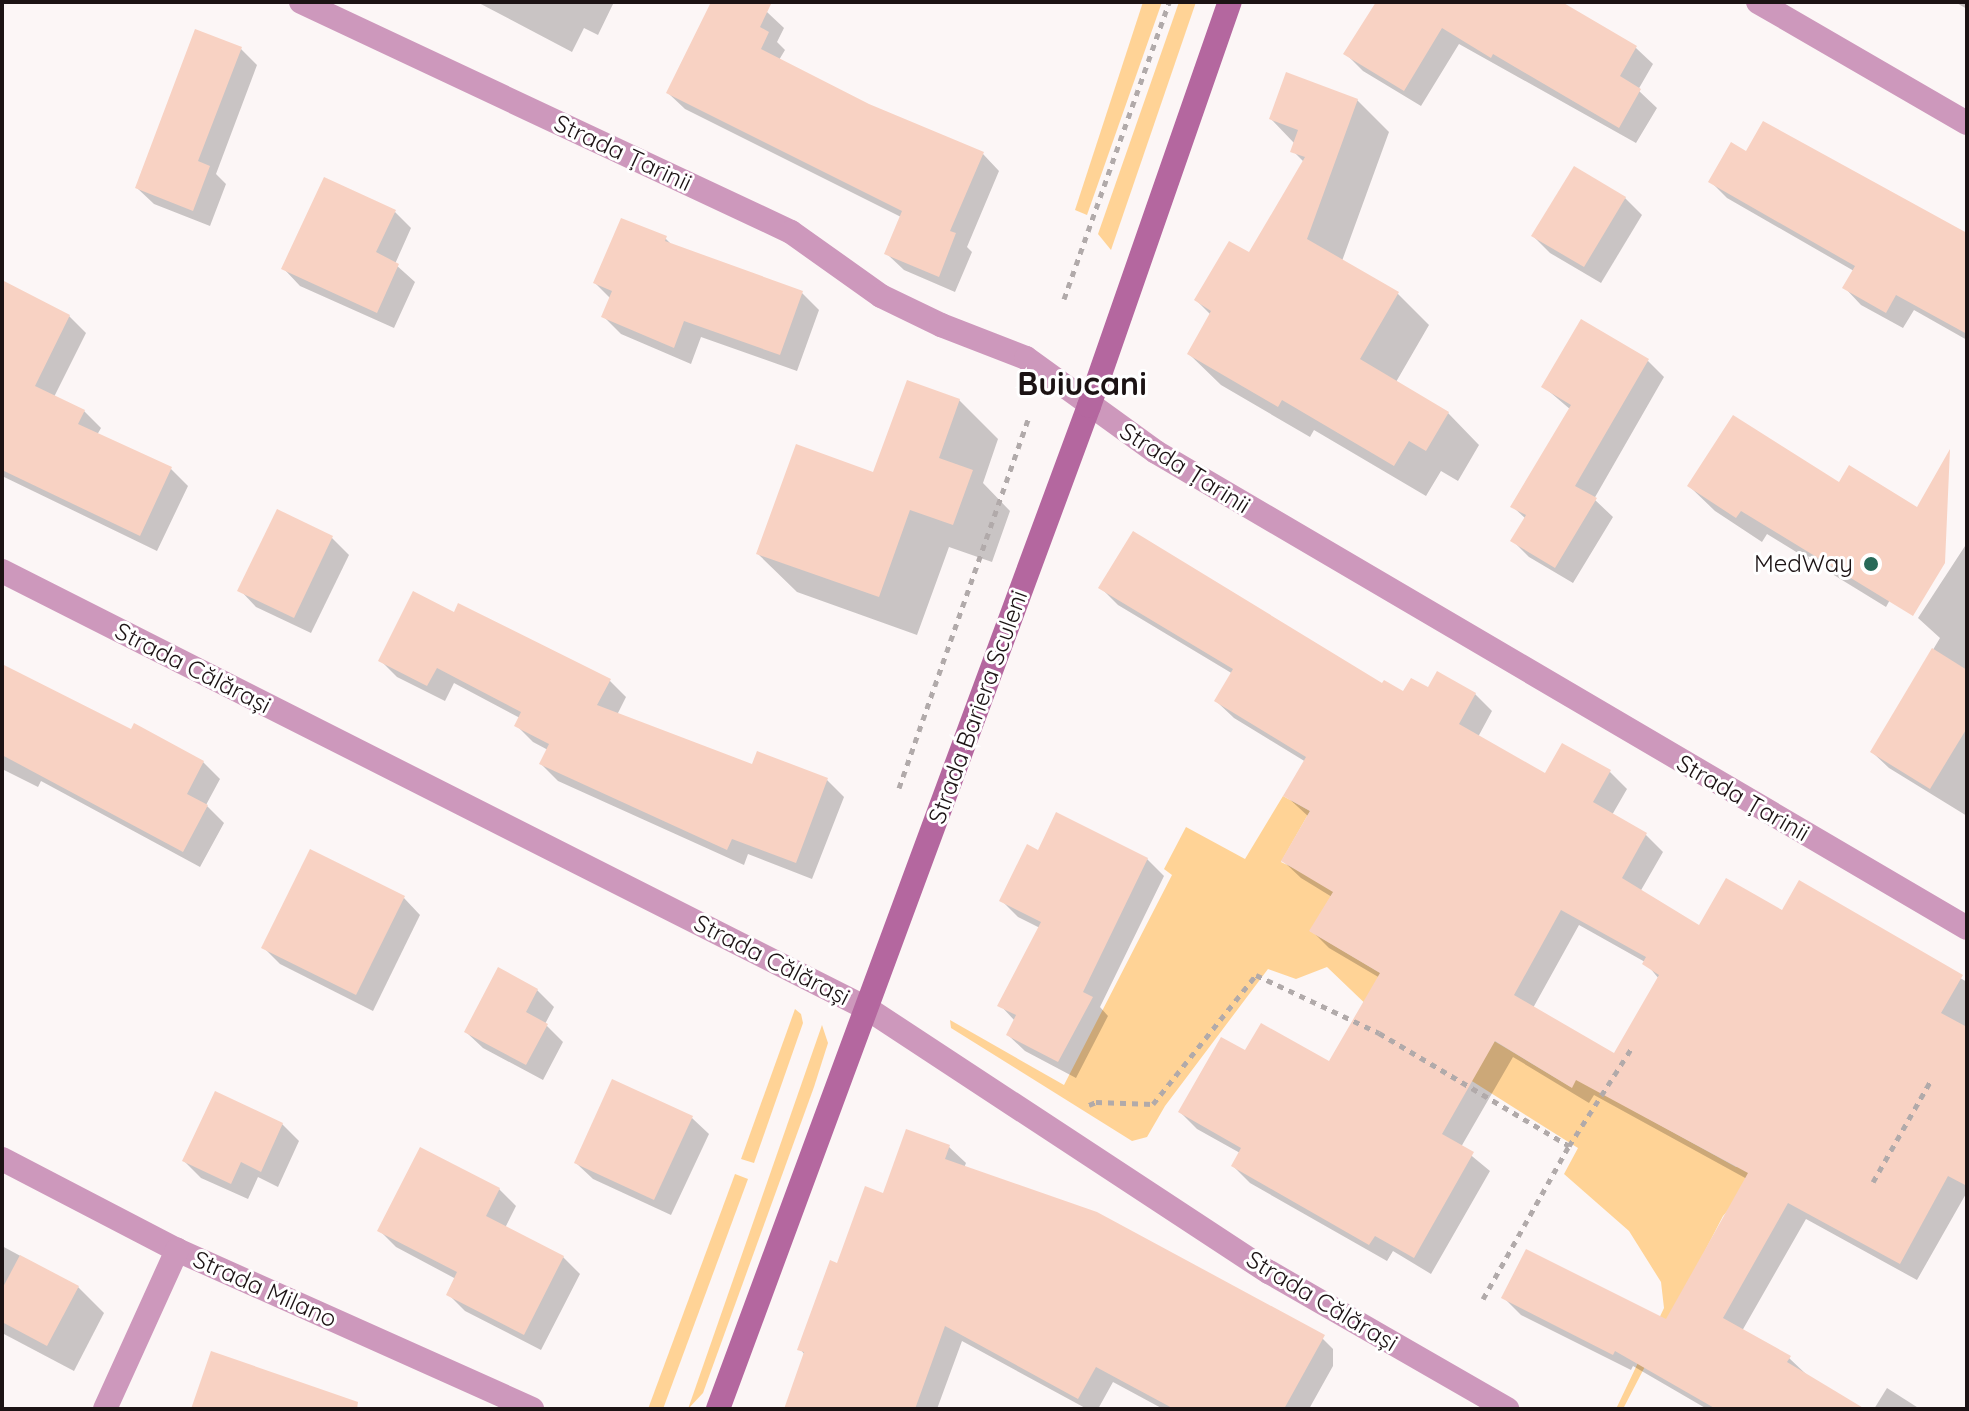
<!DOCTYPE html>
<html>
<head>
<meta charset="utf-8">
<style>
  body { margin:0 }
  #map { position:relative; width:1969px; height:1411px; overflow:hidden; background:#fcf6f6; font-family:Quicksand,sans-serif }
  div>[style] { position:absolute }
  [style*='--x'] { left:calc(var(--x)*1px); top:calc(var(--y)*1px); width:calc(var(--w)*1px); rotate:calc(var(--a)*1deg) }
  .green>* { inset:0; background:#ffd396 }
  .shadow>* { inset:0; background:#0003 }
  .building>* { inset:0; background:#f8d2c3 }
  .path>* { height:5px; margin-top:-2.5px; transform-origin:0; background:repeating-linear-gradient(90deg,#b1aaaa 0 6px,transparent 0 12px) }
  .minor>* { height:24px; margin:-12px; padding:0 12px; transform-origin:12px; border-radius:12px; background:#cd98bc }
  .secondary>* { height:24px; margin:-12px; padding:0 12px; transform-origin:12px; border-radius:12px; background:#b4679f }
  .dots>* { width:22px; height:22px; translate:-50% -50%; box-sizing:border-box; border:4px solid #fff; border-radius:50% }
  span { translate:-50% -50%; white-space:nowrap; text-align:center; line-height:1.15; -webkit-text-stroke:6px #fff; paint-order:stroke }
  .street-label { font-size:24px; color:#1c1314 }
  .poi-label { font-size:24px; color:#1c1314 }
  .right { translate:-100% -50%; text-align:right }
  .district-label { font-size:32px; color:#1c1314; font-weight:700 }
  .frame { position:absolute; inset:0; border:4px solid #1c1314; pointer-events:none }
</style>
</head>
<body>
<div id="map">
  <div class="green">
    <i style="clip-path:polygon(1143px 2px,1162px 2px,1087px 215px,1075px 210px)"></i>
    <i style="clip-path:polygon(1179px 2px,1196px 2px,1111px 250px,1098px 234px)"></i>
    <i style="clip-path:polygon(1283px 796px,1310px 811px,1281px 862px,1336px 888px,1310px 931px,1571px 1087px,1590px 1057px,1611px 1098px,1736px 1167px,1768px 1165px,1723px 1216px,1623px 1409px,1616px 1409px,1664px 1308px,1661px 1282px,1629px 1231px,1564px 1174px,1578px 1148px,1426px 1052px,1374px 1012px,1327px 967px,1296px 979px,1268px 969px,1165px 1106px,1147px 1137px,1132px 1141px,951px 1028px,950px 1020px,1064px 1085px,1172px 875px,1164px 869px,1186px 827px,1245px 859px)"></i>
    <i style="clip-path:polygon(795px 1009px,801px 1014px,803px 1023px,754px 1163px,741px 1159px)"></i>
    <i style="clip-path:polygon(822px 1025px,828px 1043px,814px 1087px,703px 1393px,688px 1409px)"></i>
    <i style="clip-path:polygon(735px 1174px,748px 1179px,663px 1409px,648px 1409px)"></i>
  </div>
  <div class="shadow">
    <i style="clip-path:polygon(477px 2px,614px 2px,598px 35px,584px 28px,572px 52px)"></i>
    <i style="clip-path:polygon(713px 2px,749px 2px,767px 12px,784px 28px,777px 42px,785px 50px,779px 60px,868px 106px,983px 154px,999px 171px,967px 247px,972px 252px,955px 292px,904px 270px,887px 254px,901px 217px,685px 109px,668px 93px)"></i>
    <i style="clip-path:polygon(1378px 2px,1548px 2px,1636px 48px,1653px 64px,1638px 90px,1657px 108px,1636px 143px,1459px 44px,1421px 106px,1363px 71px,1346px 54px)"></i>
    <i style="clip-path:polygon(1955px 2px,1967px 2px,1967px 9px)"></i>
    <i style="clip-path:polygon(241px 49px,257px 65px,216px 174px,226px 184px,210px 226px,154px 204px,137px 188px)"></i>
    <i style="clip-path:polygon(1357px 100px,1389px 132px,1342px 261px,1398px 294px,1429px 325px,1396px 382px,1448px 413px,1479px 445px,1458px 481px,1441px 471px,1426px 496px,1314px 430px,1310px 437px,1221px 385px,1189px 354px,1211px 315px,1196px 300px,1250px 255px,1304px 162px,1293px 151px,1295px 144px,1271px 119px)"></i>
    <i style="clip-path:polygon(1746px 153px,1967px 235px,1967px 340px,1914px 310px,1903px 328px,1861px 305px,1845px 288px,1854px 271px,1727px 198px,1710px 181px)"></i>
    <i style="clip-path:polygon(1625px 198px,1642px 215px,1601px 283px,1550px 253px,1533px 236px)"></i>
    <i style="clip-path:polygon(395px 212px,411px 228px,395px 264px,415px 282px,394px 328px,300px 286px,284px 269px)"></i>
    <i style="clip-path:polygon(665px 238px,674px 247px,802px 293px,819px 310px,797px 371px,701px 337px,691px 364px,621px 334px,604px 317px,611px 299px,595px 283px)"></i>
    <i style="clip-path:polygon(2px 311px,69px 316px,86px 333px,54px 397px,84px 411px,101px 428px,97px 435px,171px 469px,188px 486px,157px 551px,2px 476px)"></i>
    <i style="clip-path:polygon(1648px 361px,1664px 377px,1594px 499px,1613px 517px,1573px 583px,1529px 557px,1513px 541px,1526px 519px,1513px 507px,1571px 410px,1544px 387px)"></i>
    <i style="clip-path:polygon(959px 400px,998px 439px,983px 483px,1010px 511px,992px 562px,949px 547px,917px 635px,797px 592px,758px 554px,875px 475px)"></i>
    <i style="clip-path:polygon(1840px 484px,1930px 527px,1886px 607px,1767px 534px,1762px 542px,1715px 511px,1689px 486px)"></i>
    <i style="clip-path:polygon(278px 512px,332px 538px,349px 555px,311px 633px,256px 607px,240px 590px)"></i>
    <i style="clip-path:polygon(1967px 543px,1967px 816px,1889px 768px,1872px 752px,1940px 638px,1918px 618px)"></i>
    <i style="clip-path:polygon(evenodd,1101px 588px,1404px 693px,1429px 690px,1475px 694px,1492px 711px,1478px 737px,1546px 776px,1610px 772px,1627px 789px,1612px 815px,1646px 835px,1663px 852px,1640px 892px,1700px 928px,1782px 912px,1800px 883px,1967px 982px,1967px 1192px,1917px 1280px,1806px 1219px,1742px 1331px,1789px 1358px,1807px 1375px,1861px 1409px,1707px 1409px,1633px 1366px,1631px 1370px,1521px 1315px,1504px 1298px,1667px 1322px,1747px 1179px,1594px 1095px,1589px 1103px,1513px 1057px,1461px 1147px,1490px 1171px,1431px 1274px,1393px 1251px,1387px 1261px,1250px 1183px,1233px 1166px,1240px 1153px,1197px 1129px,1180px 1112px,1246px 1053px,1330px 1064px,1380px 978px,1329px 948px,1312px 931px,1332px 897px,1301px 878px,1283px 861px,1309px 817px,1286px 796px,1306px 762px,1234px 718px,1216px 701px,1233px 674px,1118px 605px,1101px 588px,1579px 925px,1645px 962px,1659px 979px,1615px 1056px,1533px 1008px,1579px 925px)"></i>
    <i style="clip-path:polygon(455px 614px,609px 680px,626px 697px,617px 715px,753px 767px,759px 754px,827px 780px,844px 797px,812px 879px,748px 854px,744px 865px,558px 781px,541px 764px,548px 750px,533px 742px,516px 725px,520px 718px,454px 683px,445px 701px,397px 677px,380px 660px)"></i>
    <i style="clip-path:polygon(2px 666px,132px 732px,203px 762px,220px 779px,206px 805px,224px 823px,200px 867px,41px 781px,38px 787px,2px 769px)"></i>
    <i style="clip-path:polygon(1039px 853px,1147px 859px,1164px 876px,1100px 1007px,1108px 1016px,1076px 1078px,1025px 1051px,1008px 1035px,1015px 1021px,1000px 1005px,1040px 928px,1018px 917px,1002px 901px)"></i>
    <i style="clip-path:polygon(404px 898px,420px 915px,373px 1011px,280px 964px,264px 948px)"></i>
    <i style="clip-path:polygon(537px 990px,554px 1007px,545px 1024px,563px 1042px,543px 1080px,483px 1048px,466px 1032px)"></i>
    <i style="clip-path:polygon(692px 1118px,709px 1134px,671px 1215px,593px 1179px,576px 1163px)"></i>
    <i style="clip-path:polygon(282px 1124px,299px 1141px,278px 1187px,258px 1177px,248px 1199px,201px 1178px,184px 1161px)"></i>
    <i style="clip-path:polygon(949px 1147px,966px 1163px,964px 1168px,1316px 1332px,1333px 1349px,1333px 1366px,1309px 1409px,1163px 1409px,1113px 1382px,1098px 1409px,1087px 1409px,962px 1341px,937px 1409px,786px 1409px,805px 1355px,800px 1349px,839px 1265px,884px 1196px)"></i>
    <i style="clip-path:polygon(499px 1189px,516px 1206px,505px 1228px,563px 1257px,580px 1274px,541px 1350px,465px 1311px,449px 1295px,456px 1279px,396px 1247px,380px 1231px)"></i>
    <i style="clip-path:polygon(2px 1246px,78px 1287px,104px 1313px,74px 1371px,2px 1333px)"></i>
    <i style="clip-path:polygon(1887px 1388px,1920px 1409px,1874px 1409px)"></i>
  </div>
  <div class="building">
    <i style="clip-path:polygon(711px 2px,772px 2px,760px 27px,769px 32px,761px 49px,869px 104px,984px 152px,950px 231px,956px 233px,939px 277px,884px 254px,902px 211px,666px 93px)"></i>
    <i style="clip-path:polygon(1376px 2px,1562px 2px,1637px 46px,1620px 76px,1641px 89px,1619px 128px,1493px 54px,1491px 58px,1442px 28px,1404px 91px,1343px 54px)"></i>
    <i style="clip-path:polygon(195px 29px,242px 47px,198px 161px,210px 166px,193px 211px,135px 188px)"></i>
    <i style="clip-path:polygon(1286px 72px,1358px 99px,1307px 239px,1399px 292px,1360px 359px,1449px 412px,1426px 451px,1409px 441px,1394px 466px,1282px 400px,1278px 407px,1187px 354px,1211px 311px,1194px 300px,1229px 241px,1249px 252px,1305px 157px,1290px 152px,1298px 130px,1269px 119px)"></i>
    <i style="clip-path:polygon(1763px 121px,1967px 233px,1967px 334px,1896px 295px,1886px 313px,1842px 288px,1855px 266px,1708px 182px,1731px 142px,1746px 151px)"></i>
    <i style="clip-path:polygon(1574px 166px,1626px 197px,1584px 267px,1531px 236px)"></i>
    <i style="clip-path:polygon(324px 177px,396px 210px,376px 252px,399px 264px,377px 313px,281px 269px)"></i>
    <i style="clip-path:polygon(621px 218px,667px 236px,665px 241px,803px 291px,780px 355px,684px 321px,674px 348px,601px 317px,612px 291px,593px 283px)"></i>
    <i style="clip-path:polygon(2px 280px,70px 315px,35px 386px,85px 410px,78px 424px,172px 467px,140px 536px,2px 470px)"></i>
    <i style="clip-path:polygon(1581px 319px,1649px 359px,1575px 486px,1597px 498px,1555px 568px,1510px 541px,1526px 515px,1510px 507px,1571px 405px,1541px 387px)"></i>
    <i style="clip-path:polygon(907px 380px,960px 399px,939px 458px,973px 470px,953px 525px,910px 510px,879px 597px,756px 554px,796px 444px,873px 472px)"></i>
    <i style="clip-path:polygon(1733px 415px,1839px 482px,1849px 465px,1917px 507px,1950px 449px,1945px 563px,1913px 616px,1741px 511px,1736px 518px,1687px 486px)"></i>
    <i style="clip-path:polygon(277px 509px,333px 536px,294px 618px,237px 591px)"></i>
    <i style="clip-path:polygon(evenodd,1133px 531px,1382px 683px,1384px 680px,1403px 691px,1411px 678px,1428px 687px,1437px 671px,1476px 693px,1459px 724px,1545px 773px,1562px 743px,1611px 770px,1593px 802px,1647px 833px,1622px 878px,1699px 925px,1726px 878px,1782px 910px,1799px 880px,1963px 975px,1941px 1013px,1967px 1027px,1967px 1186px,1948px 1176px,1900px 1264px,1788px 1203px,1723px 1318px,1791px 1356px,1787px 1362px,1865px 1409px,1716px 1409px,1615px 1351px,1613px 1355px,1501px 1298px,1526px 1249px,1666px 1319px,1748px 1173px,1576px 1080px,1572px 1088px,1495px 1041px,1442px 1134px,1474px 1152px,1414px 1258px,1375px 1236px,1369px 1245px,1231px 1166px,1241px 1148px,1178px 1112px,1221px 1037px,1245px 1050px,1261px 1023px,1329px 1061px,1380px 973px,1309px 931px,1333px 892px,1281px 861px,1310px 811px,1283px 796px,1306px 757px,1214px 701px,1233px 669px,1098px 588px,1133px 531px,1561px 910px,1646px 957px,1642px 964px,1659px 975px,1614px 1053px,1514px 995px,1561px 910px)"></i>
    <i style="clip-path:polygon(413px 591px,454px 612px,458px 603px,611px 679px,597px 705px,752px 764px,757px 751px,828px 778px,796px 863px,732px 839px,727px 850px,539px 764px,549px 744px,514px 726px,521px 712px,437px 668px,427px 686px,378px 661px)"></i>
    <i style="clip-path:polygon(1932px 648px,1967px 670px,1967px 728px,1930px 789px,1870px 752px)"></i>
    <i style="clip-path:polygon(2px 664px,131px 729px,134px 723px,204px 761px,187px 794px,208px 805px,183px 852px,2px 755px)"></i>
    <i style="clip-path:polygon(1056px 812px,1148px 858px,1083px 992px,1093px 997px,1058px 1062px,1006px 1035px,1016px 1015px,997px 1006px,1041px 922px,999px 901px,1027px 844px,1038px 850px)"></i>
    <i style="clip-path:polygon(310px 849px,405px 896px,356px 995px,261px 948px)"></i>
    <i style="clip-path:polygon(498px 967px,538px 989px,526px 1012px,548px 1024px,526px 1065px,464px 1032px)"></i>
    <i style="clip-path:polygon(612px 1079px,693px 1116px,654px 1200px,574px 1163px)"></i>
    <i style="clip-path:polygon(215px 1091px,283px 1123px,261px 1172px,241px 1162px,231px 1184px,182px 1161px)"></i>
    <i style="clip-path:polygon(906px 1129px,950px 1145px,945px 1159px,1097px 1212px,1325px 1335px,1284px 1409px,1174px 1409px,1096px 1367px,1078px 1399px,945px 1326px,915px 1409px,784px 1409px,804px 1352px,797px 1350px,830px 1260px,837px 1263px,865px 1186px,883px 1193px)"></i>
    <i style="clip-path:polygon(420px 1147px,500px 1188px,486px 1216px,564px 1256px,524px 1335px,446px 1295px,457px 1272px,377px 1231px)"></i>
    <i style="clip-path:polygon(20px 1255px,79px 1286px,47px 1346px,2px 1322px,2px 1289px)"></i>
    <i style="clip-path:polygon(211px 1351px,358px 1402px,357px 1409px,191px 1409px)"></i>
  </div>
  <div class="path">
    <i style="--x:1064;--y:299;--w:315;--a:-70.5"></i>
    <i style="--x:899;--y:788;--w:394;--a:-70.7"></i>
    <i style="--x:1089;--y:1105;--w:8;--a:-23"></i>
    <i style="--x:1096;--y:1102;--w:57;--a:2"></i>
    <i style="--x:1153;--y:1104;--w:165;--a:-51.4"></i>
    <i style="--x:1256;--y:975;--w:136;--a:25.2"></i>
    <i style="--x:1379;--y:1033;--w:221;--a:30.7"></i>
    <i style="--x:1873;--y:1182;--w:115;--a:-60.3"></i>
    <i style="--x:1483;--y:1299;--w:176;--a:-60.7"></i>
    <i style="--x:1569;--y:1146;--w:119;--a:-57.4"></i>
  </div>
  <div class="minor">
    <i style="--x:301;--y:2;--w:541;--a:25.14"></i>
    <i style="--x:791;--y:232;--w:110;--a:35.4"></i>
    <i style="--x:881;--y:296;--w:67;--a:25.8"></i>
    <i style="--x:941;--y:325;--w:91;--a:21.2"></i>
    <i style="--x:1026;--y:358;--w:160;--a:35.9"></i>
    <i style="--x:1156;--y:452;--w:940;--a:30.41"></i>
    <i style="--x:1758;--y:2;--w:241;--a:30.1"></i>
    <i style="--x:2;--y:571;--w:970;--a:26.83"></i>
    <i style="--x:868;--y:1009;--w:480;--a:33.3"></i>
    <i style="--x:1269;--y:1272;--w:275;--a:29.9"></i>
    <i style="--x:2;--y:1159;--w:197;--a:27.5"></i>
    <i style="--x:177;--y:1250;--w:389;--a:24.1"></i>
    <i style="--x:105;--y:1409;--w:175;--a:-65.6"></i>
  </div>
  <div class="secondary">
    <i style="--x:718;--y:1409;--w:1069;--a:-69.7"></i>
    <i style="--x:1089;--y:406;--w:428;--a:-70.8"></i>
  </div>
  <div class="dots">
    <i style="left:1871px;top:564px;background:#286958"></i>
  </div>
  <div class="street-label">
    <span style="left:623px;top:153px;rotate:25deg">Strada Țarinii</span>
    <span style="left:1185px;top:468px;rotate:32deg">Strada Țarinii</span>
    <span style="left:193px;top:668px;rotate:27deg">Strada Călărași</span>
    <span style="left:978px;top:707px;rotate:-70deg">Strada Bariera Sculeni</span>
    <span style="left:1743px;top:798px;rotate:30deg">Strada Țarinii</span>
    <span style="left:772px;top:960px;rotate:27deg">Strada Călărași</span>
    <span style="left:265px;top:1289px;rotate:24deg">Strada Milano</span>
    <span style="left:1322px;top:1301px;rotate:31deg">Strada Călărași</span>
  </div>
  <div class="poi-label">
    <span class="right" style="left:1853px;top:564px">MedWay</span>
  </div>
  <div class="district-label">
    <span style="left:1082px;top:383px">Buiucani</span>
  </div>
  <div class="frame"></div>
</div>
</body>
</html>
